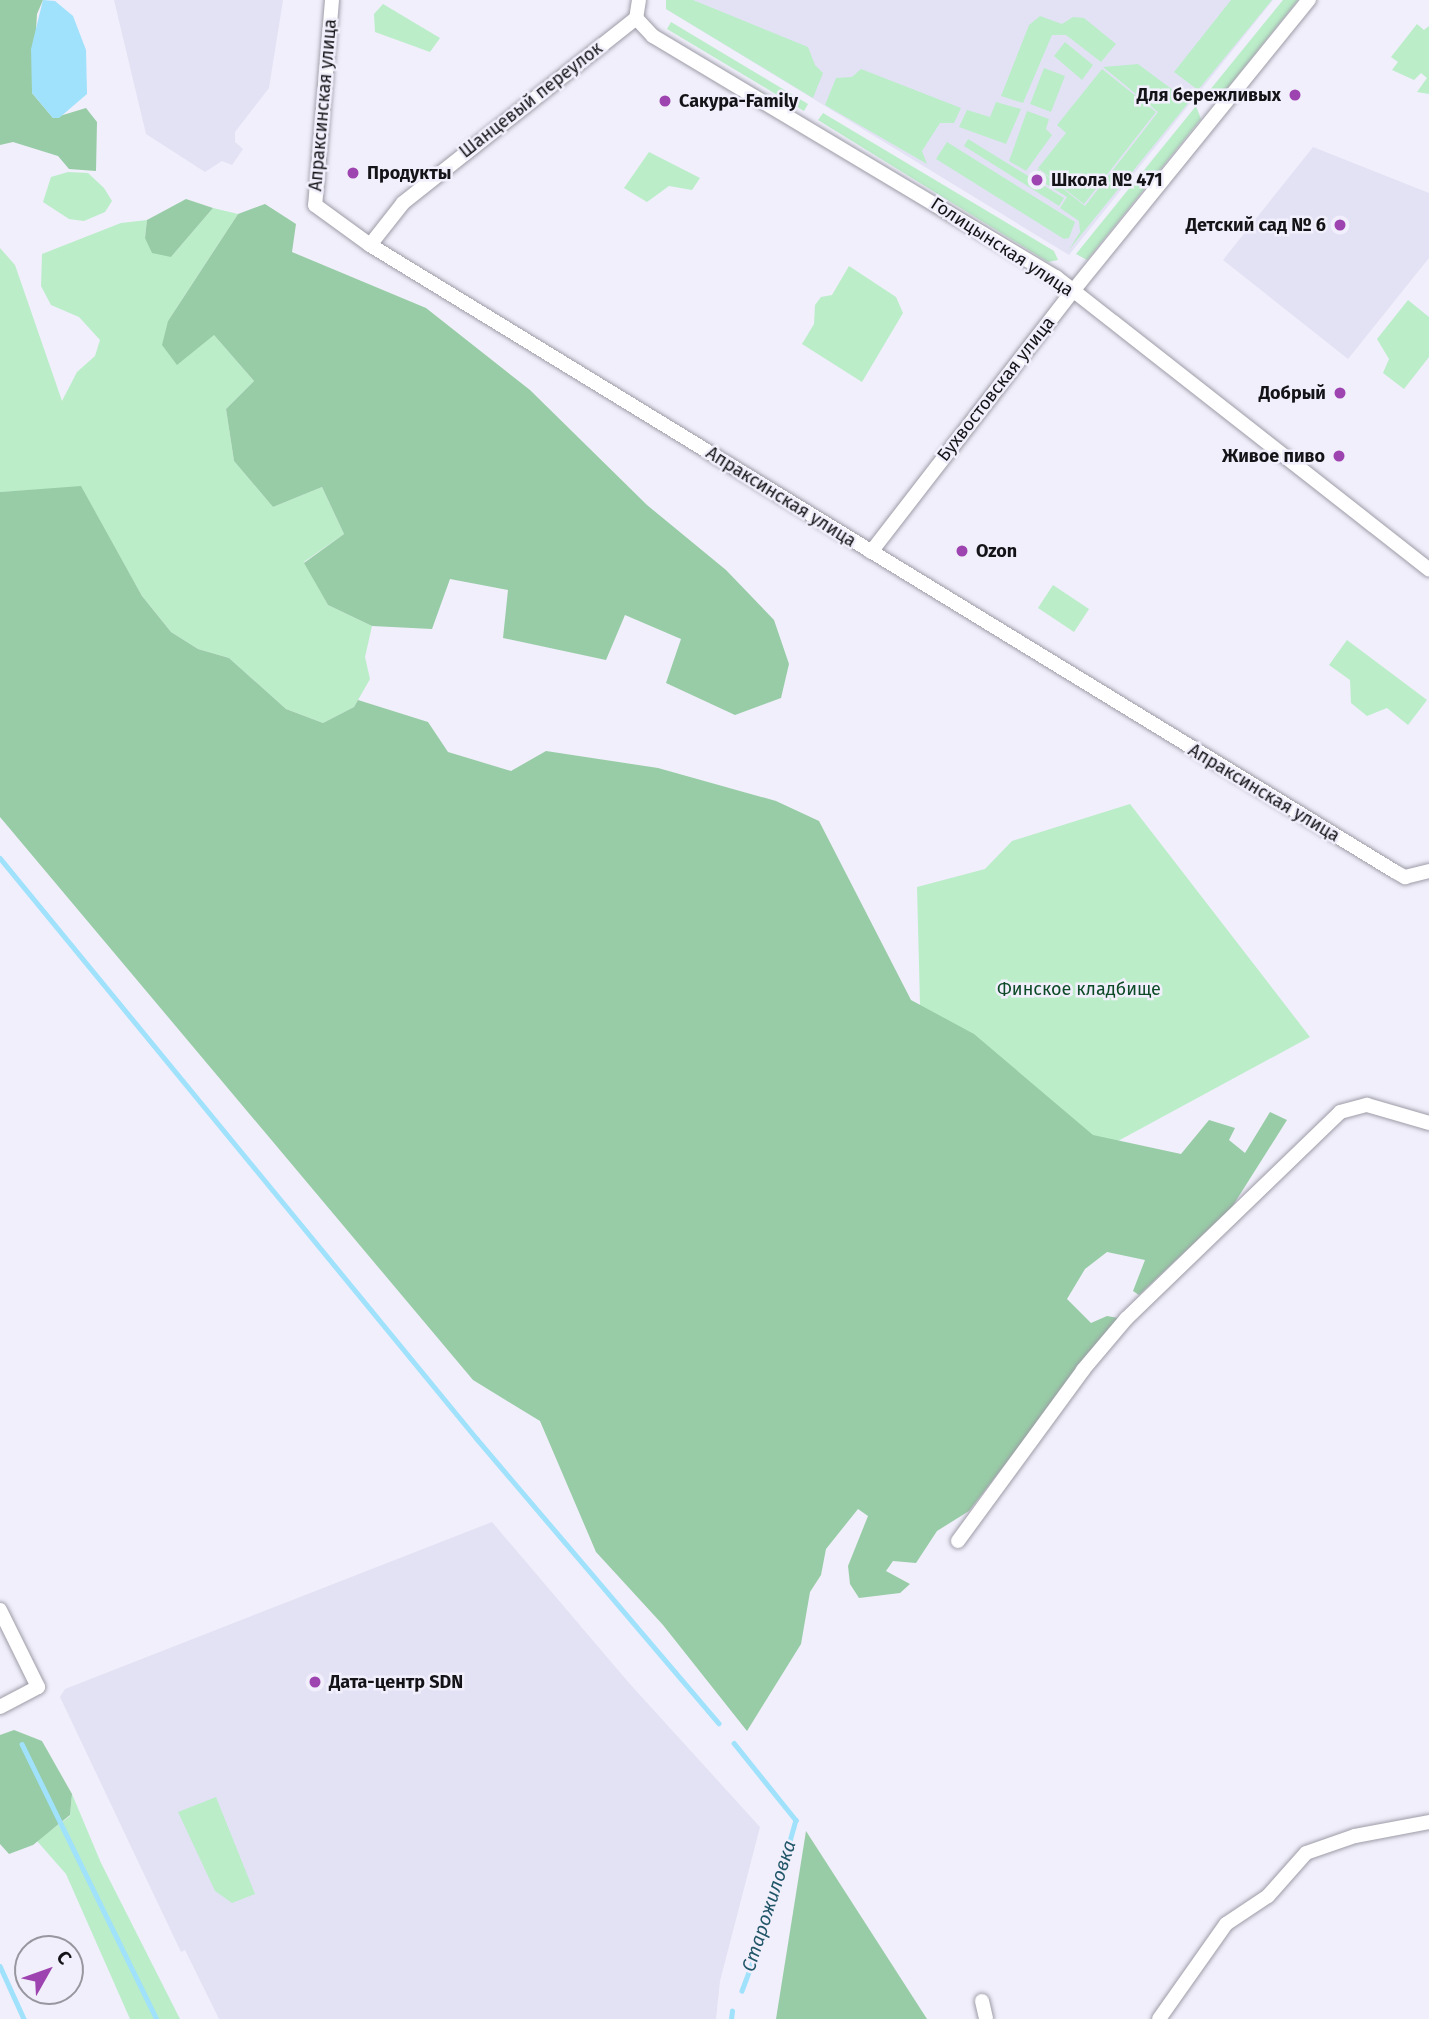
<!DOCTYPE html>
<html>
<head>
<meta charset="utf-8">
<style>
  body { margin:0 }
  #map { position:relative; width:1429px; height:2019px; overflow:hidden; background:#f0effb; font-family:"Fira Sans",sans-serif }
  div>[style] { position:absolute }
  [style*='--x'] { left:calc(var(--x)*1px); top:calc(var(--y)*1px); width:calc(var(--w)*1px); rotate:calc(var(--a)*1deg) }
  .built>* { inset:0; background:#e3e2f5 }
  .green>* { inset:0; background:#bbedc9 }
  .forest>* { inset:0; background:#98cca6 }
  .water>* { inset:0; background:#a0e1fc }
  .stream>* { height:4.5px; margin:-2.25px; padding:0 2.25px; transform-origin:2.25px; border-radius:2.25px; background:#a0e1fc }
  .roads { filter:drop-shadow(0 0 2px #9d9ca7) drop-shadow(0 0 2px #9d9ca7) }
  .minor>* { height:14px; margin:-7px; padding:0 7px; transform-origin:7px; border-radius:7px; background:#fff }
  .dots>* { width:19px; height:19px; translate:-50% -50%; box-sizing:border-box; border:4px solid #f0effb; border-radius:50% }
  span { translate:-50% -50%; white-space:nowrap; text-align:center; line-height:1.15; -webkit-text-stroke:5px #f0effb; paint-order:stroke }
  .poi-label { font-size:18px; color:#141418; font-weight:700 }
  .right { translate:-100% -50%; text-align:right }
  .left { translate:0 -50%; text-align:left }
  .street-label { font-size:18px; color:#141418 }
  .park-label { font-size:18px; color:#0d4a27 }
  .water-label { font-size:19px; color:#225669; font-style:italic }
  .north { position:absolute; left:14px; top:1935px; width:70px; height:70px; box-sizing:border-box; background:#f0effb; border:2px solid #9897a0; border-radius:50%; rotate:50deg; font-size:19px; font-weight:700; line-height:28px; text-align:center; color:#141418 }
  .north::after { content:''; display:block; margin:auto; width:24px; height:32px; background:#9e44b0; clip-path:polygon(50% 0,100% 100%,50% 72%,0 100%) }
</style>
</head>
<body>
<div id="map">
  <div class="built">
    <i style="clip-path:polygon(114px 0,283px 0,269px 88px,235px 132px,235px 142px,243px 149px,232px 165px,222px 161px,205px 172px,146px 134px)"></i>
    <i style="clip-path:polygon(666px 0,1273px 0,1069px 255px,666px 9px)"></i>
    <i style="clip-path:polygon(1313px 147px,1429px 193px,1429px 258px,1348px 359px,1223px 260px)"></i>
    <i style="clip-path:polygon(492px 1522px,629px 1683px,760px 1827px,720px 1981px,716px 2019px,219px 2019px,185px 1950px,181px 1952px,60px 1697px,65px 1689px)"></i>
  </div>
  <div class="green">
    <i style="clip-path:polygon(666px 0,693px 0,808px 47px,815px 65px,823px 73px,813px 98px,666px 9px)"></i>
    <i style="clip-path:polygon(1231px 0,1272px 0,1198px 90px,1174px 72px)"></i>
    <i style="clip-path:polygon(1283px 0,1298px 0,1221px 96px,1205px 96px)"></i>
    <i style="clip-path:polygon(383px 4px,440px 38px,430px 52px,375px 32px,374px 14px)"></i>
    <i style="clip-path:polygon(1040px 16px,1062px 24px,1073px 17px,1084px 18px,1116px 44px,1101px 62px,1066px 35px,1052px 35px,1023px 103px,1001px 96px,1029px 25px)"></i>
    <i style="clip-path:polygon(671px 22px,808px 104px,804px 111px,667px 29px)"></i>
    <i style="clip-path:polygon(1417px 24px,1424px 30px,1429px 26px,1429px 94px,1417px 92px,1427px 78px,1421px 73px,1414px 80px,1392px 70px,1398px 62px,1391px 57px)"></i>
    <i style="clip-path:polygon(1065px 42px,1093px 65px,1082px 80px,1054px 56px)"></i>
    <i style="clip-path:polygon(1138px 64px,1189px 102px,1068px 251px,1080px 232px,1079px 221px,1060px 208px,1067px 197px,1033px 176px,1038px 169px,1085px 206px,1158px 112px,1103px 67px)"></i>
    <i style="clip-path:polygon(1044px 68px,1065px 76px,1051px 112px,1030px 104px)"></i>
    <i style="clip-path:polygon(861px 69px,961px 108px,954px 123px,940px 123px,922px 151px,927px 164px,825px 105px,836px 78px,852px 77px)"></i>
    <i style="clip-path:polygon(1102px 69px,1156px 112px,1084px 204px,1038px 168px,1066px 133px,1057px 125px)"></i>
    <i style="clip-path:polygon(996px 102px,1021px 109px,1006px 144px,959px 127px,967px 110px,990px 117px)"></i>
    <i style="clip-path:polygon(1196px 106px,1201px 119px,1087px 260px,1076px 254px)"></i>
    <i style="clip-path:polygon(1027px 111px,1049px 119px,1046px 129px,1052px 135px,1026px 171px,1009px 161px)"></i>
    <i style="clip-path:polygon(823px 113px,1054px 251px,1058px 260px,1048px 262px,818px 120px)"></i>
    <i style="clip-path:polygon(968px 139px,1064px 198px,1059px 206px,964px 146px)"></i>
    <i style="clip-path:polygon(947px 142px,1075px 222px,1069px 238px,1064px 239px,936px 159px)"></i>
    <i style="clip-path:polygon(649px 152px,700px 178px,692px 190px,669px 186px,647px 202px,624px 188px)"></i>
    <i style="clip-path:polygon(68px 172px,88px 173px,104px 188px,112px 201px,105px 212px,84px 221px,69px 219px,43px 202px,51px 177px)"></i>
    <i style="clip-path:polygon(213px 208px,238px 214px,168px 321px,214px 335px,254px 381px,226px 409px,234px 461px,273px 507px,322px 487px,344px 534px,304px 562px,328px 605px,372px 626px,365px 657px,370px 679px,354px 707px,323px 723px,286px 709px,229px 658px,198px 649px,171px 632px,142px 596px,81px 487px,0 492px,0 248px,15px 265px,62px 401px,77px 372px,95px 356px,100px 340px,79px 317px,51px 305px,41px 286px,42px 254px,121px 223px,147px 220px,145px 238px,171px 257px)"></i>
    <i style="clip-path:polygon(849px 266px,896px 297px,903px 313px,862px 382px,802px 344px,814px 324px,815px 305px,821px 297px,832px 295px)"></i>
    <i style="clip-path:polygon(1408px 300px,1429px 317px,1429px 357px,1404px 389px,1383px 373px,1389px 359px,1377px 339px)"></i>
    <i style="clip-path:polygon(1053px 585px,1089px 609px,1074px 632px,1038px 608px)"></i>
    <i style="clip-path:polygon(1347px 640px,1427px 700px,1408px 725px,1387px 708px,1367px 716px,1351px 703px,1350px 680px,1329px 665px)"></i>
    <i style="clip-path:polygon(1130px 804px,1310px 1037px,1009px 1200px,921px 1043px,917px 887px,985px 869px,1012px 841px)"></i>
    <i style="clip-path:polygon(72px 1794px,101px 1863px,180px 2019px,130px 2019px,66px 1874px,37px 1841px,70px 1816px)"></i>
    <i style="clip-path:polygon(216px 1797px,255px 1894px,232px 1903px,215px 1891px,178px 1812px)"></i>
  </div>
  <div class="forest">
    <i style="clip-path:polygon(0 0,43px 0,37px 14px,32px 93px,53px 118px,86px 108px,97px 122px,96px 171px,69px 169px,58px 156px,13px 142px,0 145px)"></i>
    <i style="clip-path:polygon(186px 199px,213px 208px,171px 257px,152px 253px,145px 238px,147px 220px)"></i>
    <i style="clip-path:polygon(265px 204px,296px 224px,292px 252px,426px 308px,530px 390px,647px 505px,726px 570px,774px 620px,789px 664px,781px 698px,735px 715px,666px 683px,681px 639px,625px 615px,606px 660px,503px 638px,508px 590px,450px 579px,432px 629px,372px 626px,328px 605px,304px 563px,344px 534px,322px 487px,273px 507px,234px 461px,226px 409px,254px 381px,214px 335px,177px 365px,162px 345px,168px 321px,238px 214px)"></i>
    <i style="clip-path:polygon(81px 486px,142px 596px,171px 632px,198px 649px,229px 658px,286px 709px,323px 723px,354px 707px,358px 700px,428px 722px,448px 752px,511px 771px,546px 751px,658px 768px,776px 801px,819px 821px,911px 1000px,974px 1034px,1093px 1135px,1181px 1154px,1209px 1120px,1235px 1128px,1229px 1140px,1245px 1153px,1270px 1112px,1287px 1120px,1232px 1207px,1139px 1295px,1133px 1291px,1145px 1260px,1107px 1252px,1085px 1269px,1067px 1299px,1091px 1323px,1107px 1316px,1118px 1318px,969px 1511px,937px 1531px,916px 1563px,893px 1561px,886px 1571px,910px 1584px,900px 1593px,859px 1598px,850px 1584px,848px 1566px,868px 1516px,858px 1509px,826px 1549px,821px 1575px,810px 1592px,801px 1644px,747px 1731px,663px 1625px,596px 1552px,540px 1421px,473px 1380px,0 817px,0 492px)"></i>
    <i style="clip-path:polygon(14px 1730px,42px 1741px,72px 1794px,70px 1815px,33px 1845px,9px 1854px,0 1844px,0 1735px)"></i>
    <i style="clip-path:polygon(806px 1831px,927px 2019px,776px 2019px)"></i>
  </div>
  <div class="water">
    <i style="clip-path:polygon(43px 0,55px 1px,73px 16px,86px 50px,87px 94px,59px 118px,53px 118px,32px 93px,31px 49px)"></i>
  </div>
  <div class="stream">
    <i style="--x:0;--y:858;--w:752;--a:50.61"></i>
    <i style="--x:477;--y:1439;--w:373;--a:49.6"></i>
    <i style="--x:734;--y:1743;--w:99;--a:51.2"></i>
    <i style="--x:796;--y:1820;--w:111;--a:105.7"></i>
    <i style="--x:766;--y:1927;--w:68;--a:110.6"></i>
    <i style="--x:22;--y:1744;--w:306;--a:63.9"></i>
    <i style="--x:0;--y:1966;--w:58;--a:65.6"></i>
    <i style="--x:731;--y:2019;--w:8;--a:-83"></i>
  </div>
  <div class="roads">
    <div class="minor">
      <i style="--x:332;--y:0;--w:206;--a:94.7"></i>
      <i style="--x:315;--y:205;--w:68;--a:36"></i>
      <i style="--x:370;--y:245;--w:1200;--a:31.44"></i>
      <i style="--x:1394;--y:871;--w:13;--a:29"></i>
      <i style="--x:1405;--y:877;--w:25;--a:-14"></i>
      <i style="--x:639;--y:0;--w:18;--a:99"></i>
      <i style="--x:636;--y:18;--w:25;--a:47"></i>
      <i style="--x:653;--y:36;--w:470;--a:30.9"></i>
      <i style="--x:1056;--y:277;--w:474;--a:38.1"></i>
      <i style="--x:370;--y:245;--w:53;--a:-51.8"></i>
      <i style="--x:403;--y:203;--w:298;--a:-38.4"></i>
      <i style="--x:871;--y:552;--w:330;--a:-52.3"></i>
      <i style="--x:1073;--y:291;--w:375;--a:-51"></i>
      <i style="--x:958;--y:1541;--w:212;--a:-53.8"></i>
      <i style="--x:1083;--y:1370;--w:67;--a:-49.9"></i>
      <i style="--x:1126;--y:1319;--w:298;--a:-44"></i>
      <i style="--x:1340;--y:1112;--w:28;--a:-15"></i>
      <i style="--x:1367;--y:1105;--w:65;--a:16.2"></i>
      <i style="--x:0;--y:1610;--w:86;--a:63.7"></i>
      <i style="--x:38;--y:1687;--w:43;--a:152.2"></i>
      <i style="--x:982;--y:2001;--w:18;--a:77"></i>
      <i style="--x:1159;--y:2019;--w:116;--a:-54.8"></i>
      <i style="--x:1226;--y:1924;--w:50;--a:-33.7"></i>
      <i style="--x:1268;--y:1896;--w:57;--a:-48.5"></i>
      <i style="--x:1306;--y:1853;--w:52;--a:-19.1"></i>
      <i style="--x:1355;--y:1836;--w:75;--a:-10.7"></i>
    </div>
  </div>
  <div class="dots">
    <i style="left:1295px;top:95px;background:#9e44b0"></i>
    <i style="left:665px;top:101px;background:#9e44b0"></i>
    <i style="left:353px;top:173px;background:#9e44b0"></i>
    <i style="left:1037px;top:180px;background:#9e44b0"></i>
    <i style="left:1340px;top:225px;background:#9e44b0"></i>
    <i style="left:1340px;top:393px;background:#9e44b0"></i>
    <i style="left:1339px;top:456px;background:#9e44b0"></i>
    <i style="left:962px;top:551px;background:#9e44b0"></i>
    <i style="left:315px;top:1682px;background:#9e44b0"></i>
  </div>
  <div class="poi-label">
    <span class="right" style="left:1281px;top:95px">Для бережливых</span>
    <span class="left" style="left:679px;top:101px">Сакура-Family</span>
    <span class="left" style="left:367px;top:173px">Продукты</span>
    <span class="left" style="left:1051px;top:180px">Школа № 471</span>
    <span class="right" style="left:1326px;top:225px">Детский сад № 6</span>
    <span class="right" style="left:1326px;top:393px">Добрый</span>
    <span class="right" style="left:1325px;top:456px">Живое пиво</span>
    <span class="left" style="left:976px;top:551px">Ozon</span>
    <span class="left" style="left:329px;top:1682px">Дата-центр SDN</span>
  </div>
  <div class="street-label">
    <span style="left:531px;top:100px;rotate:-38deg">Шанцевый переулок</span>
    <span style="left:323px;top:105px;rotate:-85deg">Апраксинская улица</span>
    <span style="left:1002px;top:247px;rotate:33deg">Голицынская улица</span>
    <span style="left:996px;top:389px;rotate:-52deg">Бухвостовская улица</span>
    <span style="left:781px;top:497px;rotate:32deg">Апраксинская улица</span>
    <span style="left:1264px;top:793px;rotate:31deg">Апраксинская улица</span>
  </div>
  <div class="park-label">
    <span style="left:1079px;top:989px">Финское кладбище</span>
  </div>
  <div class="water-label">
    <span style="left:769px;top:1906px;rotate:-72deg">Старожиловка</span>
  </div>
  <div class="north">С</div>
</div>
</body>
</html>
